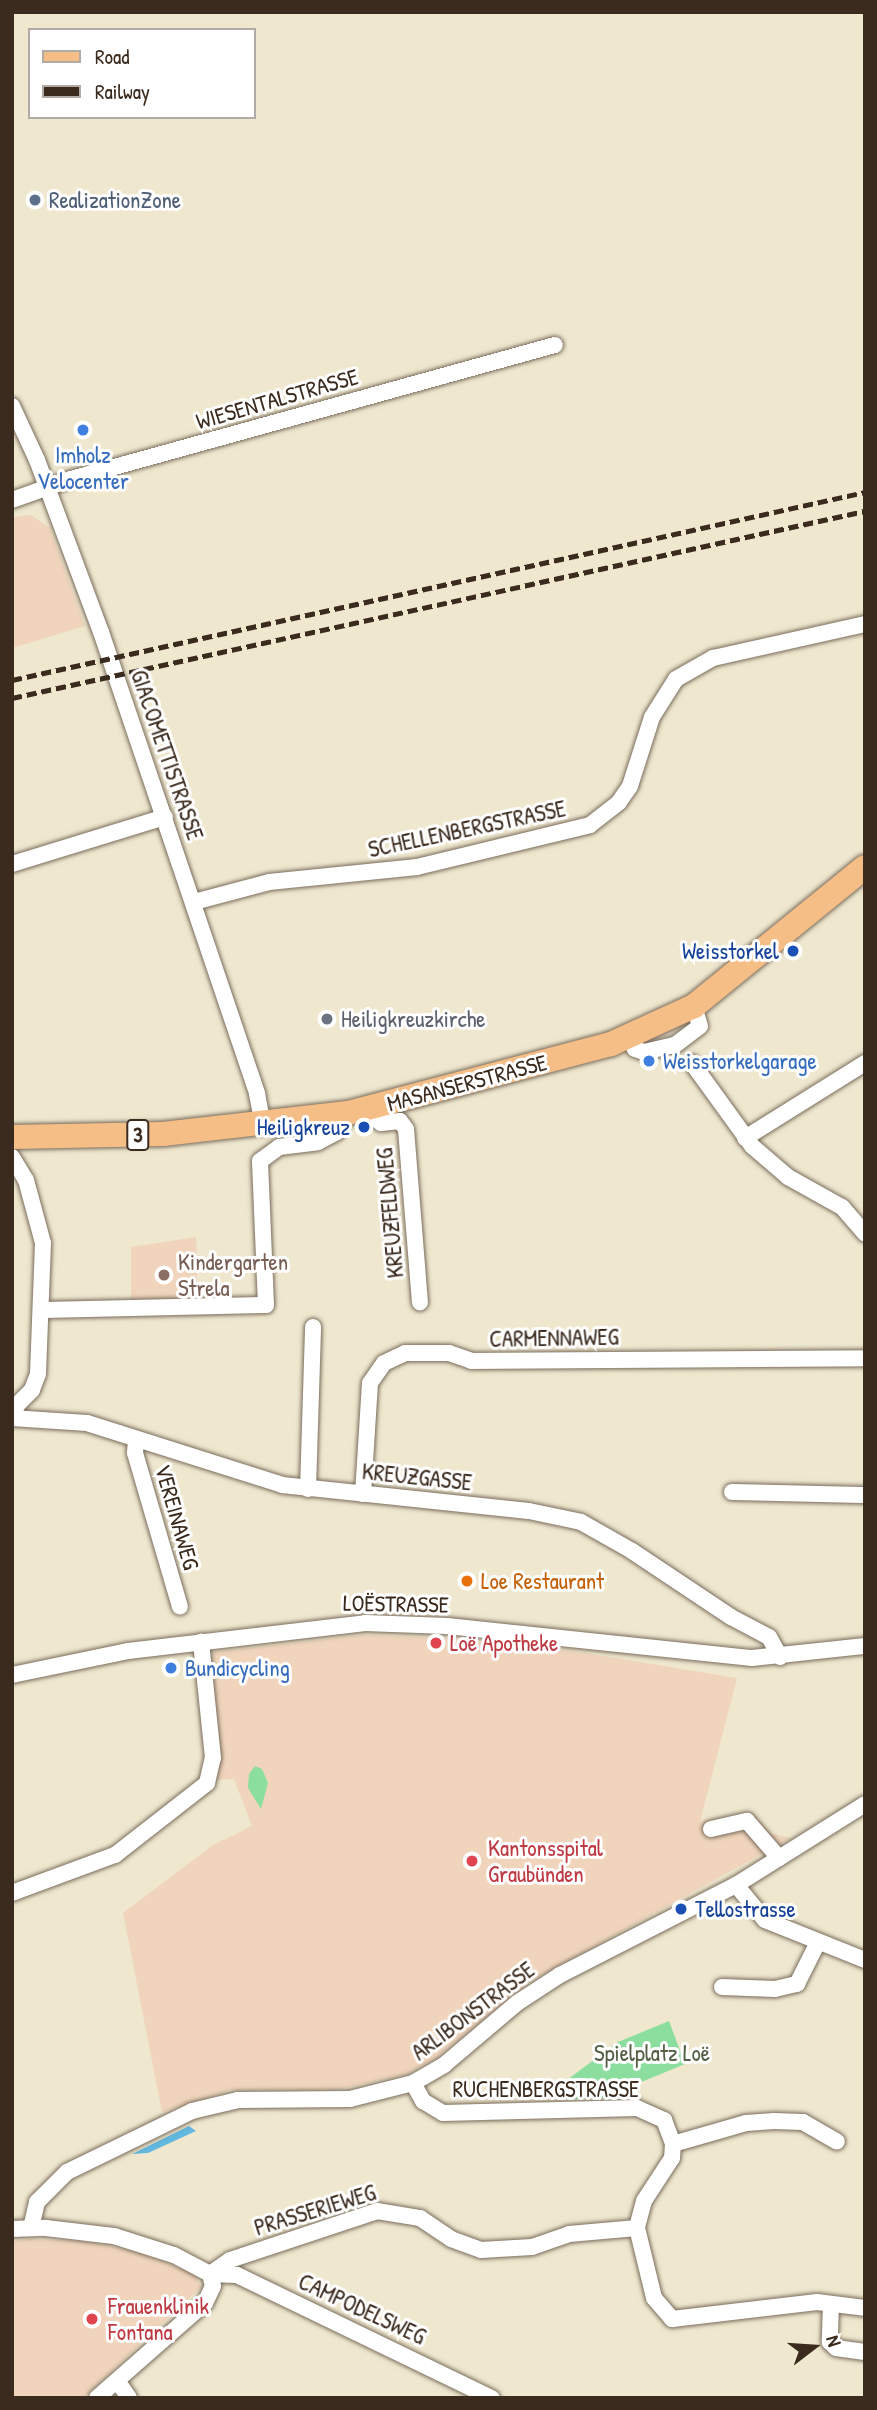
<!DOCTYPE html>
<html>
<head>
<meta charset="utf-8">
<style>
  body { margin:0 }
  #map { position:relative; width:877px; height:2410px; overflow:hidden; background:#efe8cf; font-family:"Patrick Hand",sans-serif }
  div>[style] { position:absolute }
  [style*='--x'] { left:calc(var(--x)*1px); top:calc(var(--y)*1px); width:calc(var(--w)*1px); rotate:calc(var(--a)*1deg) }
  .built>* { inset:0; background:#f0d5bc }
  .green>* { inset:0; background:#8cde9f }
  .water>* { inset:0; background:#62b8df }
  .roads { filter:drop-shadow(0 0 2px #7a6c5c) drop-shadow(0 0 2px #7a6c5c) }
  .minor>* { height:16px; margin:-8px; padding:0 8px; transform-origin:8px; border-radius:8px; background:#fff }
  .primary>* { height:24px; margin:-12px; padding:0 12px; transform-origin:12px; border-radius:12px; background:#f6be87 }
  .rail>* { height:4.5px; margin-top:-2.25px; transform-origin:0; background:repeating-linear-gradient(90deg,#3b2a1e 0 10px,transparent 0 15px) }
  .dots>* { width:19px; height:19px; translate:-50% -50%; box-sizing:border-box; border:4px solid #fff; border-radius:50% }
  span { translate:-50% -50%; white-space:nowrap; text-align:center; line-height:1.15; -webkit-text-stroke:6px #fff; paint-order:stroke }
  .shield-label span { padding:2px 5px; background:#fff; border:2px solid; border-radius:5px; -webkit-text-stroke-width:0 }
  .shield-label { font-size:21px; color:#3b2a1e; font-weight:700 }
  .service-label { font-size:23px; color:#4e5e75 }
  .left { translate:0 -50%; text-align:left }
  .street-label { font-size:23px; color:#3b2a1e }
  .shop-label { font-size:23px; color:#366cbe }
  .transit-label { font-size:23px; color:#164399 }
  .right { translate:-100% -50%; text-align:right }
  .worship-label { font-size:23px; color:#5b616d }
  .education-label { font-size:23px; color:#785e54 }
  .food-label { font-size:23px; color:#c56008 }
  .health-label { font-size:23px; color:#be3a42 }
  .park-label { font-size:23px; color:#536045 }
  .frame { position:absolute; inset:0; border:14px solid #3b2a1e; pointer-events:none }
  .legend { position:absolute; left:28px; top:28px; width:228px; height:91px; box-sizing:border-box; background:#fff; border:2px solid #b1aaa5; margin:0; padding:9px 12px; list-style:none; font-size:21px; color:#3b2a1e }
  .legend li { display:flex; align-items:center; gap:14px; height:35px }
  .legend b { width:35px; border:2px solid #b1aaa5 }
  .north { position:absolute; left:779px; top:2312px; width:70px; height:70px; -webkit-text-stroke:5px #fff; paint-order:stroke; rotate:73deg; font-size:19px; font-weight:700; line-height:28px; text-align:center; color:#3b2a1e }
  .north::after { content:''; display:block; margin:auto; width:24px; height:32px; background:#3b2a1e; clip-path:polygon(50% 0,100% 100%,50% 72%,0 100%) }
</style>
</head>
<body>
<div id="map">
  <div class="built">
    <i style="clip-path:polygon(31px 515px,50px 528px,85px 626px,12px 648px,12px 517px)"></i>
    <i style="clip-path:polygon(196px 1237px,198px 1303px,131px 1304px,131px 1247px)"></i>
    <i style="clip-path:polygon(363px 1635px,443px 1638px,585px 1653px,737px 1678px,700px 1822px,751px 1812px,772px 1834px,791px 1838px,531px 1981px,436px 2058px,407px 2074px,340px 2089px,230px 2090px,162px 2112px,123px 1913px,213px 1845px,252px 1826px,234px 1779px,217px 1780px,210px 1657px,214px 1652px)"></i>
    <i style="clip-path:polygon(27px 2239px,83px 2241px,138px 2252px,194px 2274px,201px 2287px,83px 2398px,12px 2398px,12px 2242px)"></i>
  </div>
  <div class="green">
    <i style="clip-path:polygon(255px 1766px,262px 1769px,268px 1783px,261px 1809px,248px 1788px,249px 1774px)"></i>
    <i style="clip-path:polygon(669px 2021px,685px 2064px,639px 2083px,631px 2078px,629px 2098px,574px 2099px,574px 2094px,562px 2094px,556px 2088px,618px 2042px)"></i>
  </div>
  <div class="water">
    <i style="clip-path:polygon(189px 2126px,196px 2131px,148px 2153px,132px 2154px)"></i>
  </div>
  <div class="roads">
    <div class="minor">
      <i style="--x:12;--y:406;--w:60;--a:65.2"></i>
      <i style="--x:37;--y:460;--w:184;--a:69.6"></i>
      <i style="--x:101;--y:632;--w:488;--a:71.3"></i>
      <i style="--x:257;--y:1094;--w:32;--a:79"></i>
      <i style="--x:12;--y:500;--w:63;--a:-19.6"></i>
      <i style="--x:71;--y:479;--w:502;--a:-15.48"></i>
      <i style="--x:12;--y:864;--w:160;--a:-17.1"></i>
      <i style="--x:194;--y:902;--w:78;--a:-14.9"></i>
      <i style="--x:269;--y:882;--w:149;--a:-5.8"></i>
      <i style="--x:417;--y:867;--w:178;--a:-13.6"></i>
      <i style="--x:590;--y:825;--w:37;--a:-38"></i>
      <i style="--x:619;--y:802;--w:19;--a:-55"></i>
      <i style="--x:630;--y:786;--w:72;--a:-72.3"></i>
      <i style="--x:652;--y:717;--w:45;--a:-57.7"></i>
      <i style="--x:676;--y:679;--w:43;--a:-29.6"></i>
      <i style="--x:713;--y:658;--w:156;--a:-12.6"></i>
      <i style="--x:629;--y:1037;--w:13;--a:63"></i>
      <i style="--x:635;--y:1049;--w:9;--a:18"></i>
      <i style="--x:644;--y:1052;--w:32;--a:-13"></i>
      <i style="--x:675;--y:1045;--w:31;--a:-37"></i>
      <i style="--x:700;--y:1026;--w:21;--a:-107"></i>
      <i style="--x:692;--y:1063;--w:102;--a:54.1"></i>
      <i style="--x:752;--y:1146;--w:48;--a:40.7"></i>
      <i style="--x:788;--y:1177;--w:62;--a:29.1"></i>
      <i style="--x:842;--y:1207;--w:35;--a:49"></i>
      <i style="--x:366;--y:1109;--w:21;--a:43"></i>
      <i style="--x:381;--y:1123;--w:19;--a:-6"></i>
      <i style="--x:400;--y:1121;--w:10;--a:53"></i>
      <i style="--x:406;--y:1129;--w:174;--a:85.4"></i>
      <i style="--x:745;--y:1138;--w:142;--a:-32"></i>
      <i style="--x:12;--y:1157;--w:27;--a:59"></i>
      <i style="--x:26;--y:1180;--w:65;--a:74.9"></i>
      <i style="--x:43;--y:1243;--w:131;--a:92.2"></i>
      <i style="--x:38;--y:1374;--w:17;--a:111"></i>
      <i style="--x:32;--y:1390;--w:23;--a:135"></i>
      <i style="--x:16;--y:1406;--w:12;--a:95"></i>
      <i style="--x:41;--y:1310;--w:225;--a:-1.3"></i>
      <i style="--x:266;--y:1305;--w:144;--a:-92.4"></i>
      <i style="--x:260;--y:1161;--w:24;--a:-36"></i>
      <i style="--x:279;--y:1147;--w:39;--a:-7"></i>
      <i style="--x:318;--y:1142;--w:21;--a:-28"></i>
      <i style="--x:337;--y:1132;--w:22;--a:-60"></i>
      <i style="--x:12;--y:1418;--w:75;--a:3.8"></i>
      <i style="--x:87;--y:1423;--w:205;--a:17.6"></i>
      <i style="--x:282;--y:1485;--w:248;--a:6"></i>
      <i style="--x:529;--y:1511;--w:53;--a:11.9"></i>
      <i style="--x:581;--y:1522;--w:59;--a:29.6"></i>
      <i style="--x:632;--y:1551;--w:119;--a:33.7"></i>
      <i style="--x:731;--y:1617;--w:43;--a:27.8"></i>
      <i style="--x:769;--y:1637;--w:23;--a:61"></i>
      <i style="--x:136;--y:1439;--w:14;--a:94"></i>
      <i style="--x:135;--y:1453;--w:160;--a:73.7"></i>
      <i style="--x:308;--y:1489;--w:162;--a:-88.2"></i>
      <i style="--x:732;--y:1492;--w:133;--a:1.3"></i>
      <i style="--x:363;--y:1494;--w:111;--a:-86.4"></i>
      <i style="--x:370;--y:1383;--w:24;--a:-55"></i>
      <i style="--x:384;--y:1363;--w:23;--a:-25"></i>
      <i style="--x:405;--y:1353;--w:44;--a:0"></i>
      <i style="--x:449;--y:1353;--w:24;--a:19"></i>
      <i style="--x:472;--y:1361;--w:393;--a:-0.4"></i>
      <i style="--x:12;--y:1675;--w:118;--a:-11.7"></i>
      <i style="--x:128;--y:1651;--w:239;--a:-6.7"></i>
      <i style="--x:365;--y:1623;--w:82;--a:2.1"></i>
      <i style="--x:447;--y:1626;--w:307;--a:6"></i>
      <i style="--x:752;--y:1658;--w:114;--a:-6.1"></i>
      <i style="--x:711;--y:1829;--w:37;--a:-13"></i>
      <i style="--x:747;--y:1821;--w:49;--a:49.1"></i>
      <i style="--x:736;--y:1885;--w:45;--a:50.4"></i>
      <i style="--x:765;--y:1920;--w:108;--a:21.8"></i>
      <i style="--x:12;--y:1893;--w:110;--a:-20.3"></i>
      <i style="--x:115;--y:1855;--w:117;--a:-38"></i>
      <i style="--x:207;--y:1783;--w:26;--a:-77"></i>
      <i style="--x:213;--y:1758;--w:117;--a:-95.9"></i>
      <i style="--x:722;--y:1987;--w:53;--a:2.2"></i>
      <i style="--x:775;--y:1989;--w:23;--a:-13"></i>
      <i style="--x:797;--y:1984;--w:47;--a:-63.4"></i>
      <i style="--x:413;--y:2083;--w:21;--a:61"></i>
      <i style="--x:423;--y:2101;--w:23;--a:31"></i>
      <i style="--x:443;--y:2113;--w:194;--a:-1.5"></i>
      <i style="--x:637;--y:2108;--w:30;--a:24"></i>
      <i style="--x:664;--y:2120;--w:26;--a:69"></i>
      <i style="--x:673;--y:2144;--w:14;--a:94"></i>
      <i style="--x:672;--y:2158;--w:51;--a:123.1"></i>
      <i style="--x:644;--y:2201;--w:28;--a:105"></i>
      <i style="--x:637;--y:2228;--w:72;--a:76.3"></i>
      <i style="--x:654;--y:2298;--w:28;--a:49"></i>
      <i style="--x:672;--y:2319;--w:146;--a:-6.7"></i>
      <i style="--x:817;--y:2302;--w:48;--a:7.1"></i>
      <i style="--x:673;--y:2144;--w:76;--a:-16"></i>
      <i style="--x:746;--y:2123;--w:28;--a:-4"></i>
      <i style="--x:774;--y:2121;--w:29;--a:2"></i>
      <i style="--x:803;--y:2122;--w:39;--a:30"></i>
      <i style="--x:31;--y:2228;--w:27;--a:-77"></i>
      <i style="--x:37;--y:2202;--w:42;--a:-45"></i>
      <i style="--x:67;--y:2172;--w:139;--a:-26"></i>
      <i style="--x:192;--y:2111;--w:47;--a:-13.4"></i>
      <i style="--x:238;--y:2100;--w:112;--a:-0.5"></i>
      <i style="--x:350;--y:2099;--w:65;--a:-14.3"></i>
      <i style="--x:413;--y:2083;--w:36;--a:-30"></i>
      <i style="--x:444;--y:2065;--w:96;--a:-40.3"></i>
      <i style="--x:517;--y:2003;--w:51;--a:-33.1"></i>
      <i style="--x:560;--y:1975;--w:198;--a:-27.1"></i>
      <i style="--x:736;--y:1885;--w:152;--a:-32.1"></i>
      <i style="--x:12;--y:2229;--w:34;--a:-2"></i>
      <i style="--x:46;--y:2228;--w:68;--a:6.7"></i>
      <i style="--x:114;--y:2236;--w:63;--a:17.6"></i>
      <i style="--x:174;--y:2255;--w:41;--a:27.8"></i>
      <i style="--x:210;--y:2274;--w:12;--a:76"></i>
      <i style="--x:213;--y:2286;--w:19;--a:115"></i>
      <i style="--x:205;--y:2303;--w:144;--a:138.7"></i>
      <i style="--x:210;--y:2274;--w:24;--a:-35"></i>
      <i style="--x:230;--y:2260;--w:155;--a:-18.4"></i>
      <i style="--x:377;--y:2211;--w:44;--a:9.2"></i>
      <i style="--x:420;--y:2218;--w:37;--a:34"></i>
      <i style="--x:451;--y:2239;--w:32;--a:20"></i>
      <i style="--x:481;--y:2250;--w:51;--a:-3.4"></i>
      <i style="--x:532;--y:2247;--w:39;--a:-19"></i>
      <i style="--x:569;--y:2234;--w:68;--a:-5"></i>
      <i style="--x:210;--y:2274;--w:27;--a:2"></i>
      <i style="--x:237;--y:2275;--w:283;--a:25.8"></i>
      <i style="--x:831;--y:2304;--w:38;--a:92"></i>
      <i style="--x:830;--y:2342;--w:8;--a:45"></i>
      <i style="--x:836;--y:2348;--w:29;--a:8"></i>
      <i style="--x:118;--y:2382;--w:19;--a:55"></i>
    </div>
    <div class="primary">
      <i style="--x:12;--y:1137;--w:151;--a:-1.1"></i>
      <i style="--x:163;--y:1134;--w:186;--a:-6.5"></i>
      <i style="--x:348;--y:1113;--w:272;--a:-14.7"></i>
      <i style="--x:611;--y:1044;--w:91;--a:-24.6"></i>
      <i style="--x:694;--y:1006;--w:220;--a:-39.1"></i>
    </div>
  </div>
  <div class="rail">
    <i style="--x:12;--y:680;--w:873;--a:-12.43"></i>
    <i style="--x:12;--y:698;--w:873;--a:-12.37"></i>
  </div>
  <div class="dots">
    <i style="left:35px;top:200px;background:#5c6f8a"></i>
    <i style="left:83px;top:430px;background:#3f7fe0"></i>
    <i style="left:793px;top:951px;background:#1a4fb4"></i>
    <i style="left:327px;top:1019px;background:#6b7280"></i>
    <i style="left:649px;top:1061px;background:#3f7fe0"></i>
    <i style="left:364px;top:1127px;background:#1a4fb4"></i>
    <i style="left:164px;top:1275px;background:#8d6e63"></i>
    <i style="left:467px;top:1581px;background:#e8710a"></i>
    <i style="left:436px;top:1643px;background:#e0444e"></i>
    <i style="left:171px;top:1668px;background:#3f7fe0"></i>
    <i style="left:472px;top:1861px;background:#e0444e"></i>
    <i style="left:681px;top:1909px;background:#1a4fb4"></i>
    <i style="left:92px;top:2319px;background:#e0444e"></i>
  </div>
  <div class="shield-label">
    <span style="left:138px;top:1135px">3</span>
  </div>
  <div class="service-label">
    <span class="left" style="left:49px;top:200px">RealizationZone</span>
  </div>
  <div class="street-label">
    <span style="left:277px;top:399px;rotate:-16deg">WIESENTALSTRASSE</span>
    <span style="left:167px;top:755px;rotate:71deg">GIACOMETTISTRASSE</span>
    <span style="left:467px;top:829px;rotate:-12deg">SCHELLENBERGSTRASSE</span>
    <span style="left:467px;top:1083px;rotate:-15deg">MASANSERSTRASSE</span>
    <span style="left:390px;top:1213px;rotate:-95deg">KREUZFELDWEG</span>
    <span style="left:554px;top:1338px;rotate:-1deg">CARMENNAWEG</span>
    <span style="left:417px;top:1477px;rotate:6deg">KREUZGASSE</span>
    <span style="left:177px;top:1517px;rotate:74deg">VEREINAWEG</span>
    <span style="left:396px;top:1604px;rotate:1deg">LOËSTRASSE</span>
    <span style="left:473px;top:2011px;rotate:-37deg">ARLIBONSTRASSE</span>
    <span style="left:546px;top:2089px">RUCHENBERGSTRASSE</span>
    <span style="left:315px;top:2210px;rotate:-17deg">PRASSERIEWEG</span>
    <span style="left:362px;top:2309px;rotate:25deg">CAMPODELSWEG</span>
  </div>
  <div class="shop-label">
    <span style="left:83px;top:468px">Imholz<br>Velocenter</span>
    <span class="left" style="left:663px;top:1061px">Weisstorkelgarage</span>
    <span class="left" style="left:185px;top:1668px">Bundicycling</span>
  </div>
  <div class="transit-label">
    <span class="right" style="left:779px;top:951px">Weisstorkel</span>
    <span class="right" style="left:350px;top:1127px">Heiligkreuz</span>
    <span class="left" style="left:695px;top:1909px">Tellostrasse</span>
  </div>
  <div class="worship-label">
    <span class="left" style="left:341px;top:1019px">Heiligkreuzkirche</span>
  </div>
  <div class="education-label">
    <span class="left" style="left:178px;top:1275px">Kindergarten<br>Strela</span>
  </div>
  <div class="food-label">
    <span class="left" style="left:481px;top:1581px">Loe Restaurant</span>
  </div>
  <div class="health-label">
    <span class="left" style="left:450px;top:1643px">Loë Apotheke</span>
    <span class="left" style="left:488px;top:1861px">Kantonsspital<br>Graubünden</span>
    <span class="left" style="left:108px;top:2319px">Frauenklinik<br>Fontana</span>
  </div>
  <div class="park-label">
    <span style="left:652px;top:2053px">Spielplatz Loë</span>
  </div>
  <div class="frame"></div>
  <ul class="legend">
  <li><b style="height:9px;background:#f6be87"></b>Road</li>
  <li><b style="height:9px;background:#3b2a1e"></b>Railway</li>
  </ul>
  <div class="north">N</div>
</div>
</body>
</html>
